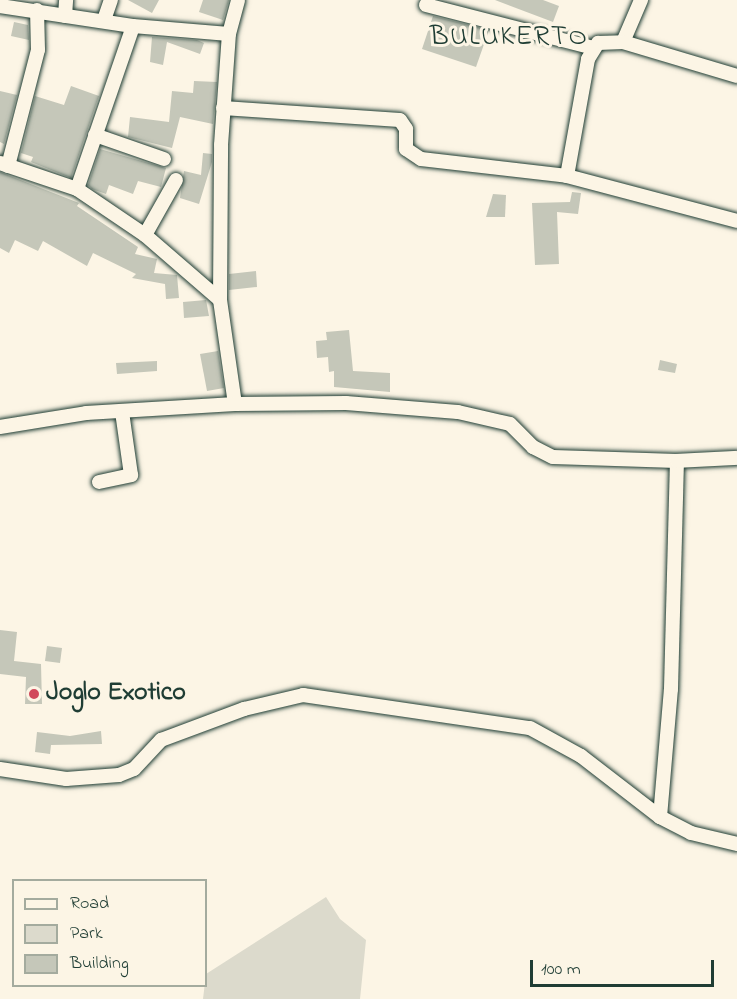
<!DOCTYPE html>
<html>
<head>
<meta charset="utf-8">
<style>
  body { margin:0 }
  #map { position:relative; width:737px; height:999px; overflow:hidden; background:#fcf5e5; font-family:"Indie Flower",sans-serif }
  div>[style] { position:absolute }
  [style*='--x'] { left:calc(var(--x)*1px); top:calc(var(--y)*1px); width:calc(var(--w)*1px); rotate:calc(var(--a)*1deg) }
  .green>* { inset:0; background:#dcdacc }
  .building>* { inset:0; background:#c5c7b9 }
  .roads { filter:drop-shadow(0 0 2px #1f3d34) drop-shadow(0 0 2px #1f3d34) }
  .minor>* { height:14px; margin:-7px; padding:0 7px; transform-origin:7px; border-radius:7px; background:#fcf5e5 }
  .dots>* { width:16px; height:16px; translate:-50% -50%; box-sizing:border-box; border:3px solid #fcf5e5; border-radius:50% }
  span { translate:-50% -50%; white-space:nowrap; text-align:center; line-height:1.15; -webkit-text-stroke:6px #fcf5e5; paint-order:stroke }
  .poi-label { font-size:26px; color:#1f3d34; font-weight:700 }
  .left { translate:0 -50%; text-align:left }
  .quarter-label { font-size:28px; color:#1f3d34; letter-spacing:1.5px }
  .legend { position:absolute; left:12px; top:879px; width:195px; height:108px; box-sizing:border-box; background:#fcf5e5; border:2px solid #a4ab9e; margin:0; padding:8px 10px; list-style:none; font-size:18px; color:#1f3d34 }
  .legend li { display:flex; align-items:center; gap:12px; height:30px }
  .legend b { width:30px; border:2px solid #a4ab9e }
  .scale { position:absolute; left:530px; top:960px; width:184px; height:27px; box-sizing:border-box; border:3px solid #1f3d34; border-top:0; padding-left:8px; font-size:18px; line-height:21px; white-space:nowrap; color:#1f3d34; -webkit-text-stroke:4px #fcf5e5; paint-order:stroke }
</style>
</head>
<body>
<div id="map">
  <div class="green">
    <i style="clip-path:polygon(326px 897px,340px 919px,366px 940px,360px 999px,203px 999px,206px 974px)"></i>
  </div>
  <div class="building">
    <i style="clip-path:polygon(128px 0,159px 0,152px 13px)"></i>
    <i style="clip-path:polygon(203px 0,229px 0,223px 20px,199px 12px)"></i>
    <i style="clip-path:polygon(495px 0,543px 0,559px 6px,553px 22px)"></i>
    <i style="clip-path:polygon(433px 16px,489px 30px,476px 67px,422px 49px)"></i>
    <i style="clip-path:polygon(14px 22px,28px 25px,29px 40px,11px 36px)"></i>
    <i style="clip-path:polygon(152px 37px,197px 40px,204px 43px,200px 54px,167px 42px,163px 65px,150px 62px)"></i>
    <i style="clip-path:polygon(194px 81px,217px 82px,213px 124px,180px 117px,172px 148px,128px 137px,130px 117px,169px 122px,172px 91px,193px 93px)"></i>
    <i style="clip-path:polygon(71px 86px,99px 96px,71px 178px,31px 162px,33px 157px,21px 153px,35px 96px,64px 105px)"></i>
    <i style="clip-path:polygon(0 91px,17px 95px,4px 144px,0 142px)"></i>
    <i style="clip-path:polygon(100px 149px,166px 168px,161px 187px,138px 181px,133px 194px,109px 185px,106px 194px,92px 189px,88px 185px)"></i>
    <i style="clip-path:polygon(203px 153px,212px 154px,212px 162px,199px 204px,180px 198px,184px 171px,201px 175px)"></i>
    <i style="clip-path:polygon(0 172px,79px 203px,77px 206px,138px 247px,135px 254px,157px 259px,154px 273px,177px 275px,179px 298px,166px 299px,165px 284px,132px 278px,136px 274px,93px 253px,87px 266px,43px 241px,38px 251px,15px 240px,9px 253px,0 248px)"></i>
    <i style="clip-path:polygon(572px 192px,581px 193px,578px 214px,557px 212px,559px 264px,535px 265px,532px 203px,570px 202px)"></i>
    <i style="clip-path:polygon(493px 194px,506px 195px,505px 217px,486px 217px)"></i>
    <i style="clip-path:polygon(256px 271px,257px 287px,229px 290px,229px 274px)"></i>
    <i style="clip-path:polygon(206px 300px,209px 316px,184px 318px,183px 302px)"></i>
    <i style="clip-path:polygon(349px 330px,353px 371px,390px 373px,390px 392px,334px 387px,334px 371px,329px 372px,328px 357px,317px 358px,316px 341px,327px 340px,326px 332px)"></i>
    <i style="clip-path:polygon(218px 351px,224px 388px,207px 391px,200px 354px)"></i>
    <i style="clip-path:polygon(660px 360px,677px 364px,675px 373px,658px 370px)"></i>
    <i style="clip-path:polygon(157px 361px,157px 371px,117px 374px,116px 363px)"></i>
    <i style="clip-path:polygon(0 630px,17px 632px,14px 661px,41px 664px,42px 704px,25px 704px,26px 677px,0 674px)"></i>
    <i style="clip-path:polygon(47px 646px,62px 648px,60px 663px,45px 661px)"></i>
    <i style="clip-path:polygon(101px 731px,102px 744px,51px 745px,50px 754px,35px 752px,37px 732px,70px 736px)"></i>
  </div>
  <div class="roads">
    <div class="minor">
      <i style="--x:426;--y:5;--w:172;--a:14.4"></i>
      <i style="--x:0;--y:6;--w:134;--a:8.6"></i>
      <i style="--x:133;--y:26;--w:96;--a:4.8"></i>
      <i style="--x:65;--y:16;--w:16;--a:-86"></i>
      <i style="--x:104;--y:20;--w:21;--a:-71"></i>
      <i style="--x:623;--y:42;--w:46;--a:-66.8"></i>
      <i style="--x:223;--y:108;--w:177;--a:3.9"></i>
      <i style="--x:400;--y:120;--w:11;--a:56"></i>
      <i style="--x:406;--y:129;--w:20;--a:90"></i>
      <i style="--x:406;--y:149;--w:18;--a:34"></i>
      <i style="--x:421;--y:159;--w:147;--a:6.6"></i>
      <i style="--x:567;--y:176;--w:176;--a:14.8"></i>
      <i style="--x:95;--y:135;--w:73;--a:19.2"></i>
      <i style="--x:0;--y:163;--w:81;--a:18.7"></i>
      <i style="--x:77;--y:189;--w:82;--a:34.1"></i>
      <i style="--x:145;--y:235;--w:99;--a:40.9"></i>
      <i style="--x:220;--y:300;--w:105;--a:81.8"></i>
      <i style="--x:8;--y:166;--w:120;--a:-75.5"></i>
      <i style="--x:38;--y:50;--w:40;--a:-91.4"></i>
      <i style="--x:567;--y:176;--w:119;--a:-79.8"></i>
      <i style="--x:588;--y:59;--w:19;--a:-58"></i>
      <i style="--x:598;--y:43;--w:25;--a:-2"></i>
      <i style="--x:623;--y:42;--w:119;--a:16.6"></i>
      <i style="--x:77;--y:189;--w:172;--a:-71"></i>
      <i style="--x:145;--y:235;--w:63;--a:-60.6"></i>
      <i style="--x:220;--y:300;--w:155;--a:-89.6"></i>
      <i style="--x:221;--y:145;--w:111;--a:-85.9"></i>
      <i style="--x:229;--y:34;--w:35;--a:-75"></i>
      <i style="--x:0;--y:427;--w:87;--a:-9.2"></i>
      <i style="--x:86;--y:413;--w:149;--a:-3.5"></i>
      <i style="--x:235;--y:404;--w:111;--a:-0.5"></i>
      <i style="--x:346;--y:403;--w:112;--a:4.6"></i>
      <i style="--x:458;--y:412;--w:53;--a:13"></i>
      <i style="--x:510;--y:424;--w:33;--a:45"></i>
      <i style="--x:533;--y:447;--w:22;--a:27"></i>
      <i style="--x:553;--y:457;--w:124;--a:1.8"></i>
      <i style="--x:99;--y:482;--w:33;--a:-12"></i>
      <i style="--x:131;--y:475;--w:64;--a:-98.1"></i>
      <i style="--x:0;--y:769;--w:67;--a:8.6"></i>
      <i style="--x:66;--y:779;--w:53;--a:-4.3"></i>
      <i style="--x:119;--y:775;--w:16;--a:-22"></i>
      <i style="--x:134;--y:769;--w:40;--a:-47"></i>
      <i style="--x:161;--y:740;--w:89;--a:-20.5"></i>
      <i style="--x:244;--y:709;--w:61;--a:-13.3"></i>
      <i style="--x:303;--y:695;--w:229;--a:8.3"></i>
      <i style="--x:530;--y:728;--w:58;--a:28.8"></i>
      <i style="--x:581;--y:756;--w:100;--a:37.7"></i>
      <i style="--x:660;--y:817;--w:35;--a:27"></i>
      <i style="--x:691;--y:833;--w:47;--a:13.4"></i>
      <i style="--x:660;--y:817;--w:128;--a:-85.1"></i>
      <i style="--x:671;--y:689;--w:228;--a:-88.5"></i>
      <i style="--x:677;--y:461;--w:60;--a:-2.9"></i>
    </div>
  </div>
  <div class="dots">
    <i style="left:34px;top:694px;background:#d1495b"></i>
  </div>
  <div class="poi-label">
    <span class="left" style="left:46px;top:694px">Joglo Exotico</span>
  </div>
  <div class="quarter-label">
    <span style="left:509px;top:38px">BULUKERTO</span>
  </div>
  <ul class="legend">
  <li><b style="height:8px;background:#fcf5e5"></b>Road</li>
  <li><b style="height:16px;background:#dcdacc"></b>Park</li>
  <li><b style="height:16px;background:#c5c7b9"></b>Building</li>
  </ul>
  <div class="scale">100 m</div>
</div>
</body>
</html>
